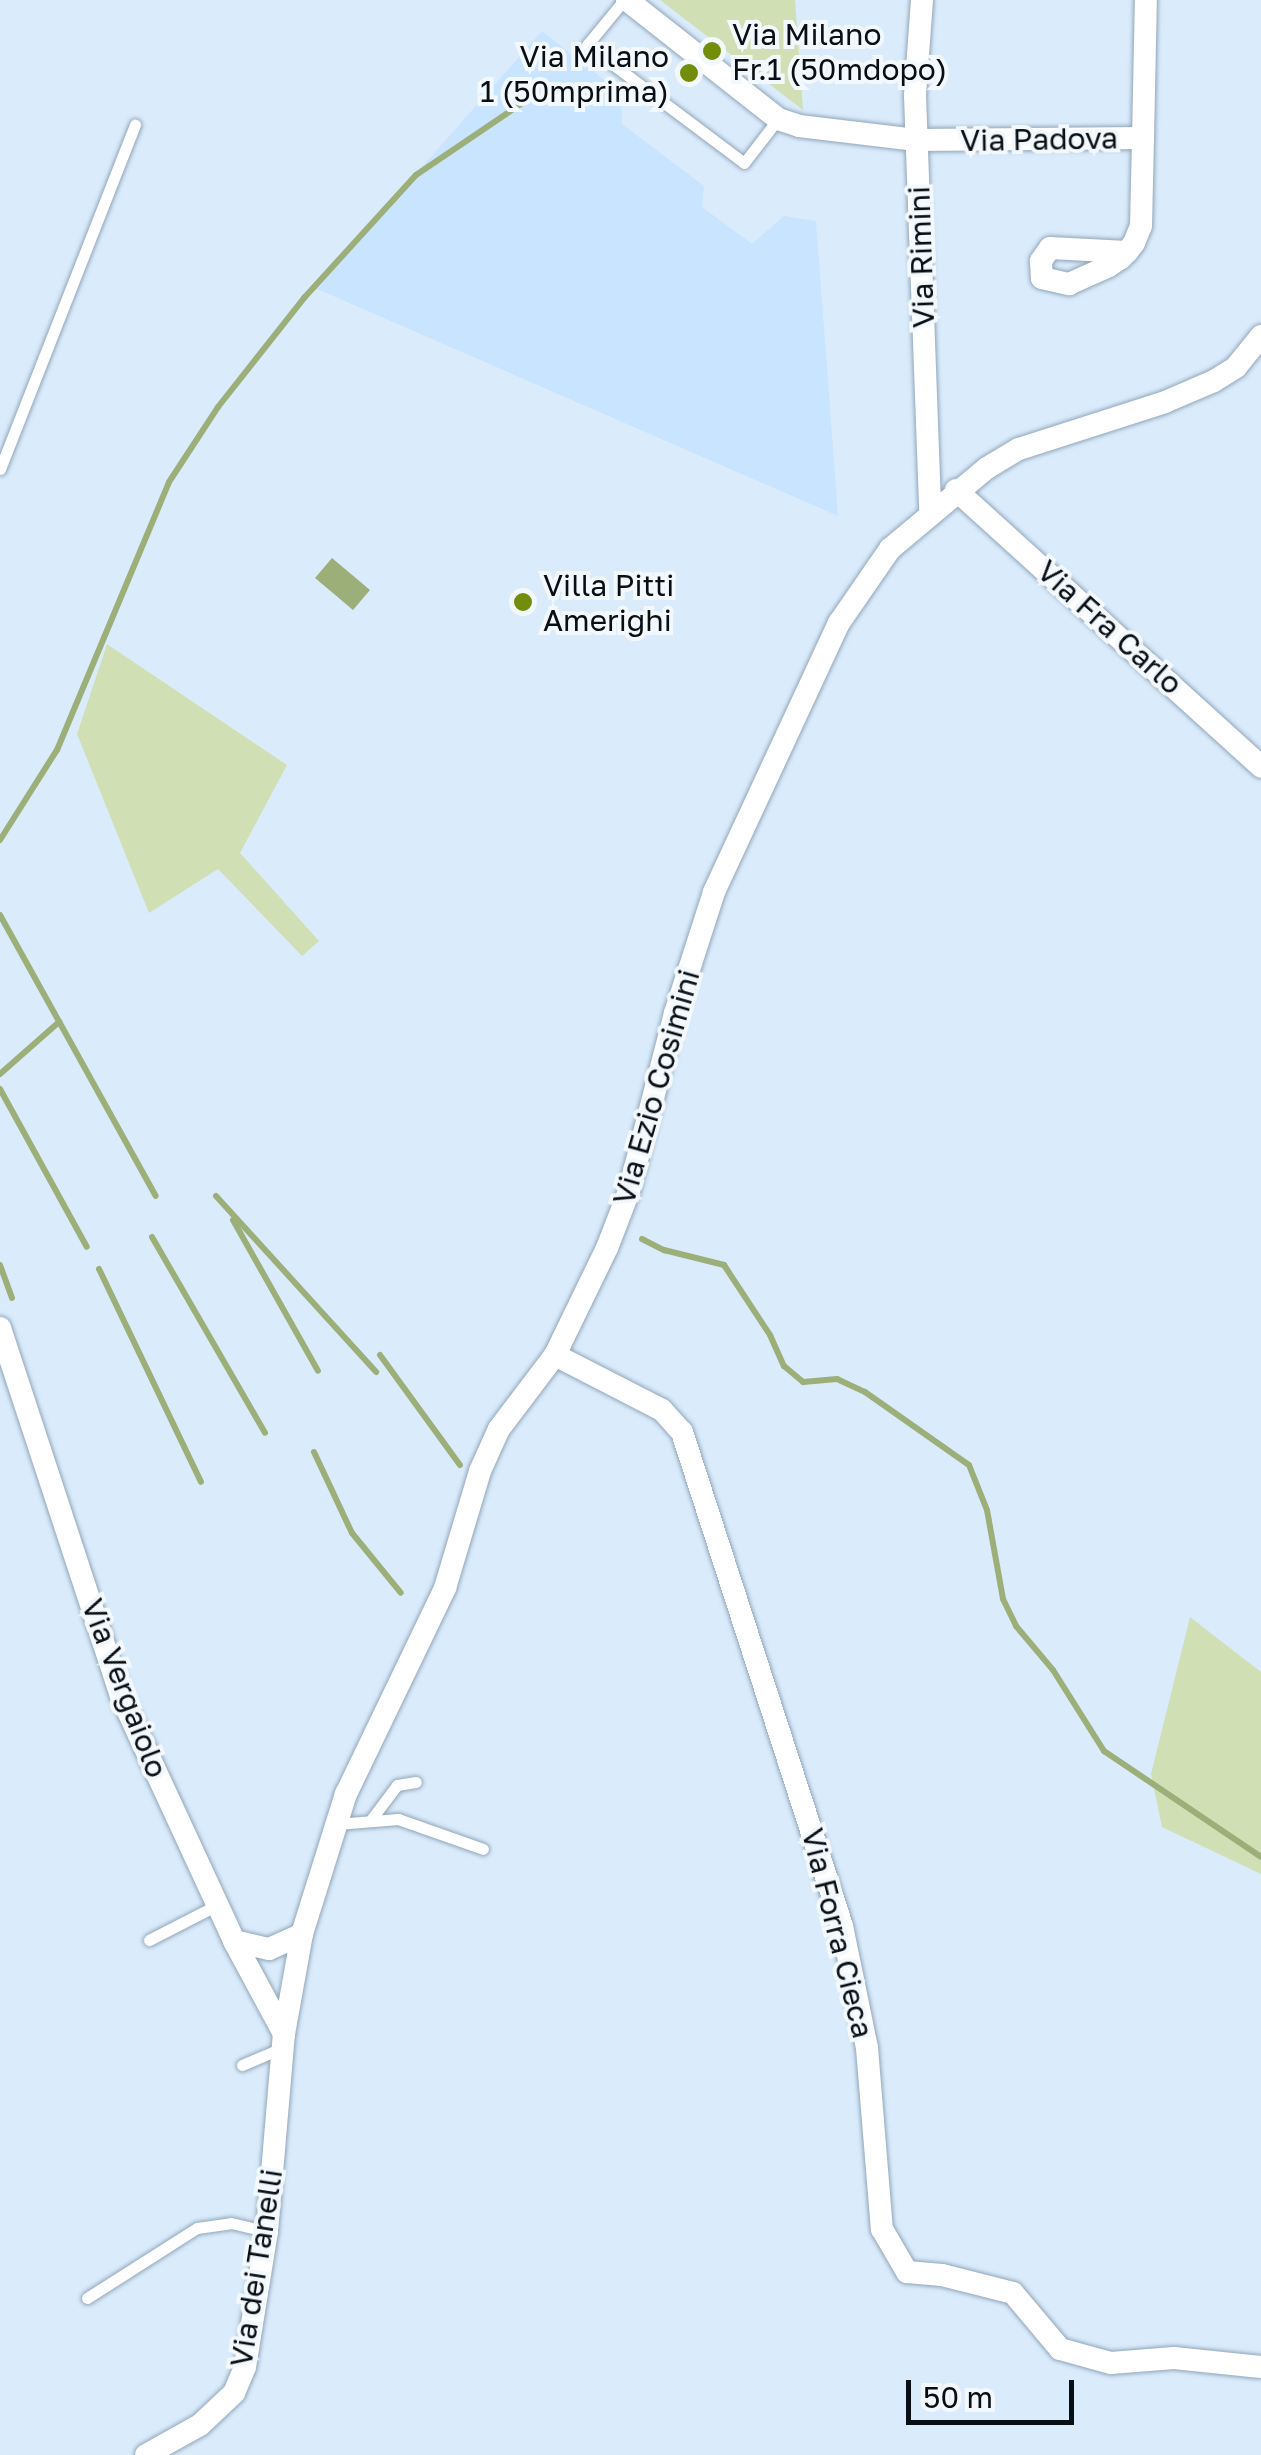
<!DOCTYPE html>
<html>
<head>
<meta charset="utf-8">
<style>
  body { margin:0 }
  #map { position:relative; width:1261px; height:2455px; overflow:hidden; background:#daecfc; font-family:"Golos Text",sans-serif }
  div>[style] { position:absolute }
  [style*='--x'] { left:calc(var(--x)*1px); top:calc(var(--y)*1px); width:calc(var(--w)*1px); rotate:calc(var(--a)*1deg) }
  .built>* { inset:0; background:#c8e4fe }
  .green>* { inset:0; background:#d1dfb5 }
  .water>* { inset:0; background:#9daf79 }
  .stream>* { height:6px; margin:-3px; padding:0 3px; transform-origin:3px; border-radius:3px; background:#9daf79 }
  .roads { filter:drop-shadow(0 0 2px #91a6b9) drop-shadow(0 0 2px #91a6b9) }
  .service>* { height:11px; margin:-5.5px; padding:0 5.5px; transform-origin:5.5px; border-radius:5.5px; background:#fff }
  .minor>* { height:22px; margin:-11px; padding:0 11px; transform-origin:11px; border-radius:11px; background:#fff }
  .dots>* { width:28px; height:28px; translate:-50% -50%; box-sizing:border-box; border:5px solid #f3f8fc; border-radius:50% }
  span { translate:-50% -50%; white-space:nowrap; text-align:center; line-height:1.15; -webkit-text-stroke:8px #f3f8fc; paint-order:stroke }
  .poi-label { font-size:30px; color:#070e14 }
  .left { translate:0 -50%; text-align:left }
  .right { translate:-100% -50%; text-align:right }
  .street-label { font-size:30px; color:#070e14 }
  .scale { position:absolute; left:906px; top:2380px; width:168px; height:45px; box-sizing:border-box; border:5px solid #070e14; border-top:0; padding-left:12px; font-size:30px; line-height:35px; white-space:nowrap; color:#070e14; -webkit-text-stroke:8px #f3f8fc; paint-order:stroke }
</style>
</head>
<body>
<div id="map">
  <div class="built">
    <i style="clip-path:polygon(542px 31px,621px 93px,622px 124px,704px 186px,702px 207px,752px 244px,784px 216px,816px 221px,838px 516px,315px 288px)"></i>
  </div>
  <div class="green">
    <i style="clip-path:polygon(660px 0,795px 0,803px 110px)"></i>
    <i style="clip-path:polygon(107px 644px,287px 765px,240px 853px,319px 941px,302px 956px,218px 869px,149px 913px,77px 734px)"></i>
    <i style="clip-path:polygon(1190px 1617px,1261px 1672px,1261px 1874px,1162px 1827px,1151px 1774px)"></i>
  </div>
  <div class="water">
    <i style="clip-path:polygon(332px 558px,370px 590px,353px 610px,315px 578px)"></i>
  </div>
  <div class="stream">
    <i style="--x:0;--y:840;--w:107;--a:-57.7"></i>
    <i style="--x:57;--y:750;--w:290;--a:-67.3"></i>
    <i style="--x:169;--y:482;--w:90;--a:-56.8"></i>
    <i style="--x:218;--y:407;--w:139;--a:-51.7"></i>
    <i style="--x:304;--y:298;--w:166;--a:-47.7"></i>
    <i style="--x:416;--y:175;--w:130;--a:-34.1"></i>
    <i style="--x:0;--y:915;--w:321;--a:61"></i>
    <i style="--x:0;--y:1074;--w:79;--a:-41.4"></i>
    <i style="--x:0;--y:1089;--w:180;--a:61.2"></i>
    <i style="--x:216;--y:1196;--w:238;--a:47.7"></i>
    <i style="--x:233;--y:1220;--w:173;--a:60.6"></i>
    <i style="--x:152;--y:1237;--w:226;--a:60"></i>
    <i style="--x:642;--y:1239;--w:25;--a:27"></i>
    <i style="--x:664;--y:1250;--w:62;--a:14"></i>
    <i style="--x:724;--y:1265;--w:84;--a:56.7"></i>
    <i style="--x:770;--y:1335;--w:34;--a:66"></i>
    <i style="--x:784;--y:1366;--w:25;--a:40"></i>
    <i style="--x:803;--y:1382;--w:34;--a:-5"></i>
    <i style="--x:837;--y:1379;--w:31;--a:25"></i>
    <i style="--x:865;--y:1392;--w:127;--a:35.1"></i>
    <i style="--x:969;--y:1465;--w:48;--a:68.2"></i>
    <i style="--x:987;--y:1510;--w:90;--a:79.8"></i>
    <i style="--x:1003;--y:1599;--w:30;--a:64"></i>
    <i style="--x:1016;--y:1626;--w:57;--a:49.9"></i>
    <i style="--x:1053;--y:1670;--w:96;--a:57.8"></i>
    <i style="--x:1104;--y:1751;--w:189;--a:34"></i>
    <i style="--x:0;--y:1265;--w:35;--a:70"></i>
    <i style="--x:99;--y:1269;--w:236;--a:64.4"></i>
    <i style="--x:380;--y:1355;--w:136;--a:54"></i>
    <i style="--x:314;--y:1452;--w:89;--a:64.9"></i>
    <i style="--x:352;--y:1533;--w:77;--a:50.8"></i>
  </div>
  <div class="roads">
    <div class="service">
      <i style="--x:624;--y:0;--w:58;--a:129.4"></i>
      <i style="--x:587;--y:45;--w:196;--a:36.9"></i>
      <i style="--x:744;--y:163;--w:56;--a:-52.3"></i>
      <i style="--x:0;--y:469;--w:370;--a:-68.6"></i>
      <i style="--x:370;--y:1821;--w:45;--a:-53.1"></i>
      <i style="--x:397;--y:1785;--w:19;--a:-9"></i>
      <i style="--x:337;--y:1824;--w:61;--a:-4.7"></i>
      <i style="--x:398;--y:1819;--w:90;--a:19.4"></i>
      <i style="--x:149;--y:1940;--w:76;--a:-27.2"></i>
      <i style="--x:242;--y:2065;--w:43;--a:-23"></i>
      <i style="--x:87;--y:2298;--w:130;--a:-32.5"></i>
      <i style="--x:197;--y:2228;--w:34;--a:-8"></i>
      <i style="--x:231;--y:2223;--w:37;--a:13"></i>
    </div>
    <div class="minor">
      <i style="--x:627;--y:0;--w:192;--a:38.2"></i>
      <i style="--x:778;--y:119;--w:22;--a:18"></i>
      <i style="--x:799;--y:126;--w:118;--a:6.8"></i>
      <i style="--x:916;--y:140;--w:227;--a:-0.5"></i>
      <i style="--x:1143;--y:138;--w:138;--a:-88.8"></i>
      <i style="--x:922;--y:0;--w:96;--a:94.2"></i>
      <i style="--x:915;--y:96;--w:418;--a:87.9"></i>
      <i style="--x:1127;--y:252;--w:77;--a:-177"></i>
      <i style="--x:1050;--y:248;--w:16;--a:125"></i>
      <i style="--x:1041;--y:261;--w:17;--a:87"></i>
      <i style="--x:1042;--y:278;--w:28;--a:13"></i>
      <i style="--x:1069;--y:284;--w:44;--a:-24.2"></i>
      <i style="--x:1109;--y:266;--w:14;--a:-34"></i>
      <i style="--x:1121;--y:258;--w:8;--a:-45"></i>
      <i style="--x:1127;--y:252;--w:11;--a:-52"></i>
      <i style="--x:1134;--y:243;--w:18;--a:-68"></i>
      <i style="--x:1141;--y:226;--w:88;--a:-88.7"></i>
      <i style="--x:956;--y:490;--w:412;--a:42.2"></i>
      <i style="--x:0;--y:1328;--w:387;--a:71.8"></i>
      <i style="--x:121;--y:1696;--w:270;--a:65.2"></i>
      <i style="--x:234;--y:1941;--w:106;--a:61.7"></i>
      <i style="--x:555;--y:1355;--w:120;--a:27.2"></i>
      <i style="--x:662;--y:1410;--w:30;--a:48"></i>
      <i style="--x:682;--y:1432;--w:519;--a:72.05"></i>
      <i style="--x:842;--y:1926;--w:125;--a:78.4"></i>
      <i style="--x:867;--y:2048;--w:182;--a:85.3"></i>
      <i style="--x:882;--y:2229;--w:50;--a:59.8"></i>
      <i style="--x:907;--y:2272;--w:35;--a:5"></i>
      <i style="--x:942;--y:2275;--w:73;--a:14.2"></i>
      <i style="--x:1013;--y:2293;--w:73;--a:50"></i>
      <i style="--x:1060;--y:2349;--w:53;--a:15.4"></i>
      <i style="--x:1111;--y:2363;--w:63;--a:-4.5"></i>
      <i style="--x:1174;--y:2358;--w:87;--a:5.9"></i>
      <i style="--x:234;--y:1941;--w:36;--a:13"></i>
      <i style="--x:269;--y:1949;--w:36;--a:-24"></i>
      <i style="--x:146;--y:2455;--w:62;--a:-29.1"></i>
      <i style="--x:200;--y:2425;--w:47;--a:-43.3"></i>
      <i style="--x:234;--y:2393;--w:28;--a:-67"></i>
      <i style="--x:245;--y:2367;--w:138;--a:-80.8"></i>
      <i style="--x:267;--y:2231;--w:198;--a:-85.1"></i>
      <i style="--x:284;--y:2034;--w:102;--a:-79.8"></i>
      <i style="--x:302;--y:1934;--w:147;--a:-72.6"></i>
      <i style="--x:346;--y:1794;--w:229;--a:-64.3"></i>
      <i style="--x:445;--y:1588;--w:122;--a:-73.3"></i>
      <i style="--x:480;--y:1471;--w:46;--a:-65.7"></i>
      <i style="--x:499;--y:1429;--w:93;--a:-52.9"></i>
      <i style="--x:555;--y:1355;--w:119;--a:-64.1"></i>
      <i style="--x:607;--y:1248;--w:61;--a:-68.9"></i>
      <i style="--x:629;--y:1191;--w:184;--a:-75.5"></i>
      <i style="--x:675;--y:1013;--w:127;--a:-72.1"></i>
      <i style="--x:714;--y:892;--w:297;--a:-65.1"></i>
      <i style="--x:839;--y:623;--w:90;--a:-55.4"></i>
      <i style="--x:890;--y:549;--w:126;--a:-39.9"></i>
      <i style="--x:987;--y:468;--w:37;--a:-31"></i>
      <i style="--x:1019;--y:449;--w:153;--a:-17.8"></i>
      <i style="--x:1165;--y:402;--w:53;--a:-23.2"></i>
      <i style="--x:1214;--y:381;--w:26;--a:-32"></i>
      <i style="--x:1236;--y:367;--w:40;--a:-51"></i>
    </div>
  </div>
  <div class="dots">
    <i style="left:712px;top:51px;background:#718d0a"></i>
    <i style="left:689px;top:73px;background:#718d0a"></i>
    <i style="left:523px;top:602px;background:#718d0a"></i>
  </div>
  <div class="poi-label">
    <span class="left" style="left:732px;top:51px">Via Milano<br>Fr.1 (50mdopo)</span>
    <span class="right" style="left:669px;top:73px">Via Milano<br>1 (50mprima)</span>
    <span class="left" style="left:543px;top:602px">Villa Pitti<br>Amerighi</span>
  </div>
  <div class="street-label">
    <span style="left:1039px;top:139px;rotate:-1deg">Via Padova</span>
    <span style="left:921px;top:257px;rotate:-92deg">Via Rimini</span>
    <span style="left:1110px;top:627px;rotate:42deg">Via Fra Carlo</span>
    <span style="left:656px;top:1087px;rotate:-74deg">Via Ezio Cosimini</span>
    <span style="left:125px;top:1688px;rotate:69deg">Via Vergaiolo</span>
    <span style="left:838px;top:1933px;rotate:76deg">Via Forra Cieca</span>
    <span style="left:256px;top:2268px;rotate:-81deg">Via dei Tanelli</span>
  </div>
  <div class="scale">50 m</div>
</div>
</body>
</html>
